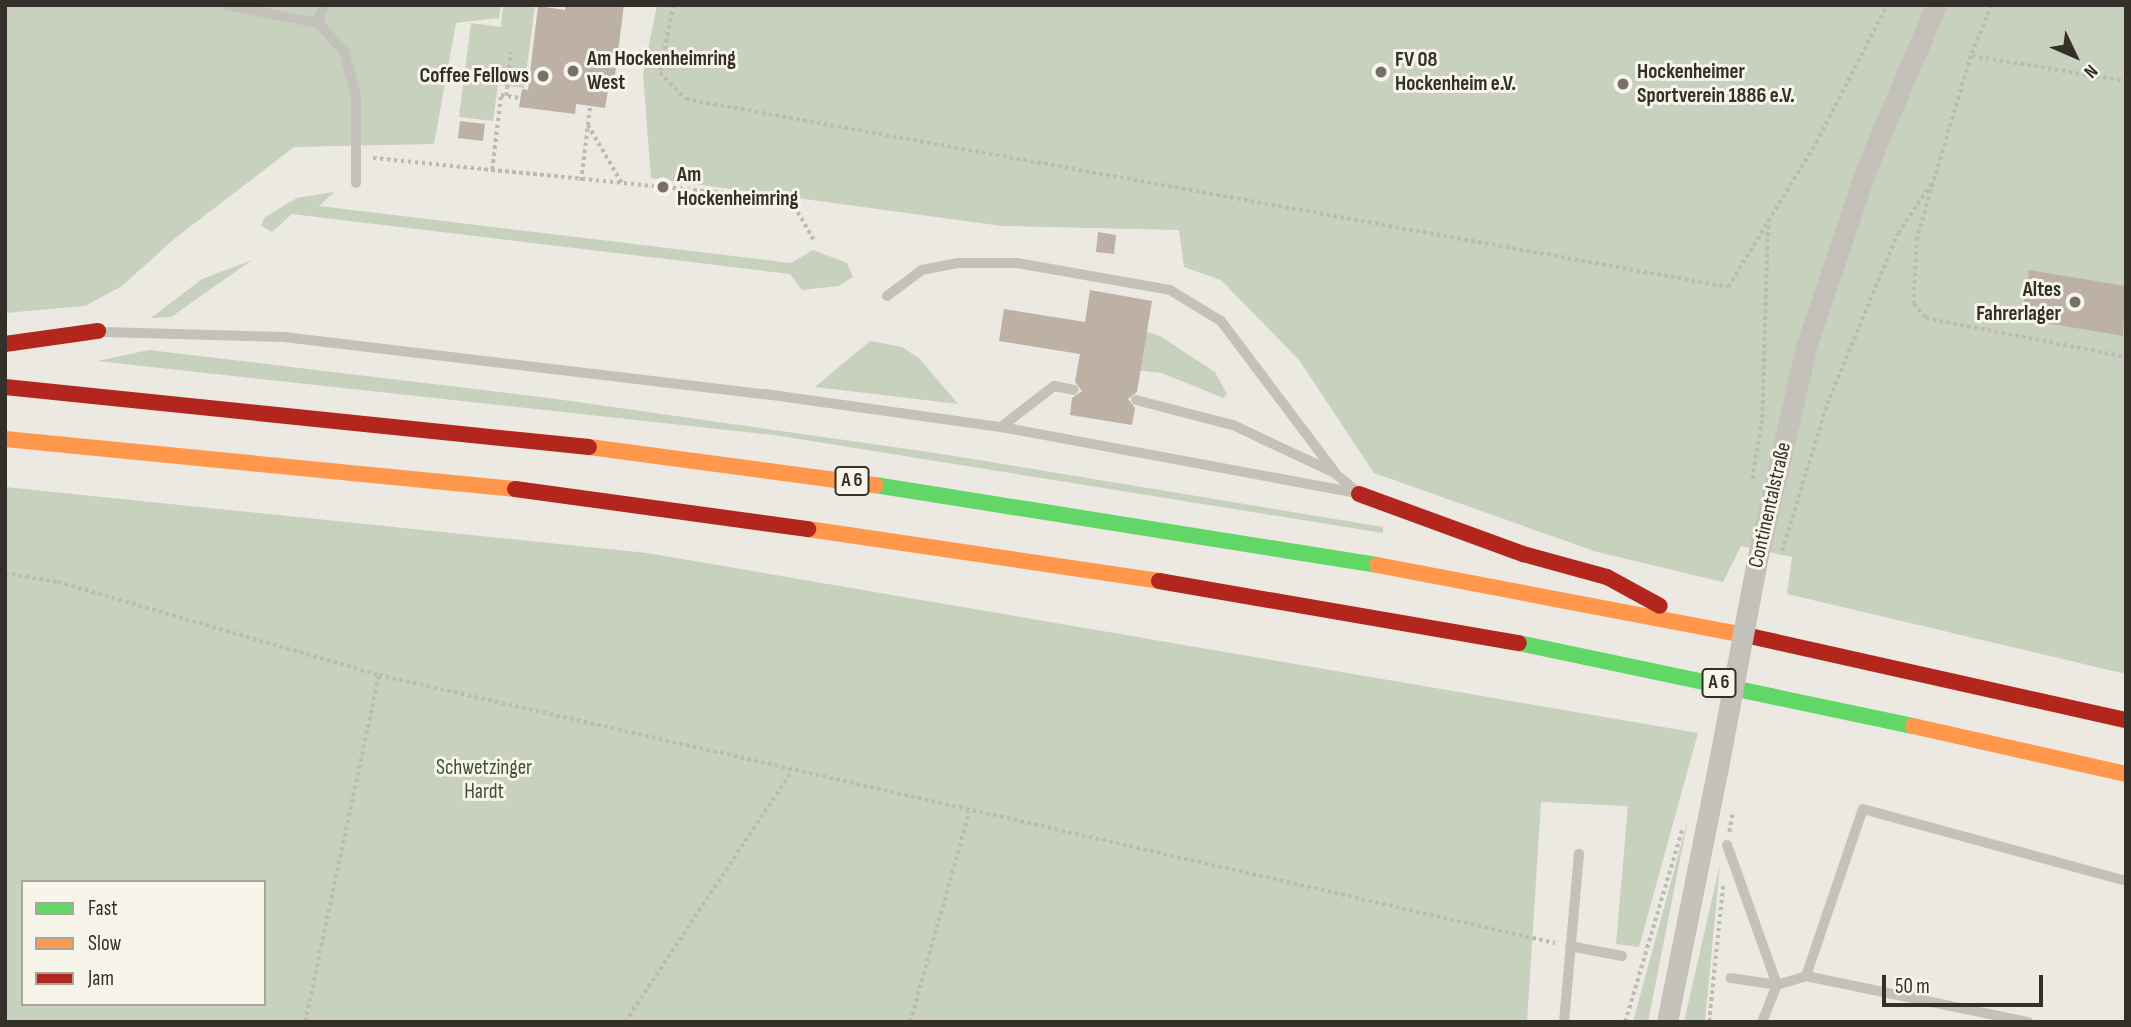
<!DOCTYPE html>
<html>
<head>
<meta charset="utf-8">
<style>
  body { margin:0 }
  #map { position:relative; width:2131px; height:1027px; overflow:hidden; background:#ebe9e1; font-family:"Sofia Sans Condensed",sans-serif }
  div>[style] { position:absolute }
  [style*='--x'] { left:calc(var(--x)*1px); top:calc(var(--y)*1px); width:calc(var(--w)*1px); rotate:calc(var(--a)*1deg) }
  .green>* { inset:0; background:#c8d1bd }
  .building>* { inset:0; background:#bdb1a5 }
  .path>* { height:3.5px; margin-top:-1.75px; transform-origin:0; background:repeating-linear-gradient(90deg,#bdb9b3 0 3.5px,transparent 0 7px) }
  .lane>* { height:10px; margin:-5px; padding:0 5px; transform-origin:5px; border-radius:5px; background:#c4c1bb }
  .street>* { height:21px; margin:-10.5px; padding:0 10.5px; transform-origin:10.5px; border-radius:10.5px; background:#c4c1bb }
  .fast>* { height:16px; margin:-8px; padding:0 8px; transform-origin:8px; border-radius:8px; background:#63d668 }
  .slow>* { height:16px; margin:-8px; padding:0 8px; transform-origin:8px; border-radius:8px; background:#ff974d }
  .jam>* { height:16px; margin:-8px; padding:0 8px; transform-origin:8px; border-radius:8px; background:#b3261e }
  .street-bridge>* { height:21px; margin:-10.5px; padding:0 10.5px; transform-origin:10.5px; border-radius:10.5px; background:#c4c1bb }
  .dots>* { width:19px; height:19px; translate:-50% -50%; box-sizing:border-box; border:4px solid #f7f4e9; border-radius:50% }
  span { translate:-50% -50%; white-space:nowrap; text-align:center; line-height:1.15; -webkit-text-stroke:6px #f7f4e9; paint-order:stroke }
  .shield-label span { padding:2px 5px; background:#f7f4e9; border:2px solid; border-radius:5px; -webkit-text-stroke-width:0 }
  .shield-label { font-size:19px; color:#352f29; font-weight:700 }
  .poi-label { font-size:21px; color:#352f29; font-weight:700 }
  .left { translate:0 -50%; text-align:left }
  .right { translate:-100% -50%; text-align:right }
  .street-label { font-size:21px; color:#352f29 }
  .park-label { font-size:21px; color:#3d5030 }
  .frame { position:absolute; inset:0; border:7px solid #352f29; pointer-events:none }
  .legend { position:absolute; left:21px; top:880px; width:245px; height:126px; box-sizing:border-box; background:#f7f4e9; border:2px solid #a9a59c; margin:0; padding:9px 12px; list-style:none; font-size:21px; color:#352f29 }
  .legend li { display:flex; align-items:center; gap:14px; height:35px }
  .legend b { width:35px; border:2px solid #a9a59c }
  .north { position:absolute; left:2040px; top:21px; width:70px; height:70px; -webkit-text-stroke:5px #f7f4e9; paint-order:stroke; rotate:134deg; font-size:19px; font-weight:700; line-height:28px; text-align:center; color:#352f29 }
  .north::after { content:''; display:block; margin:auto; width:24px; height:32px; background:#352f29; clip-path:polygon(50% 0,100% 100%,50% 72%,0 100%) }
  .scale { position:absolute; left:1882px; top:975px; width:161px; height:32px; box-sizing:border-box; border:4px solid #352f29; border-top:0; padding-left:9px; font-size:21px; line-height:24px; white-space:nowrap; color:#352f29; -webkit-text-stroke:5px #f7f4e9; paint-order:stroke }
</style>
</head>
<body>
<div id="map">
  <div class="green">
    <i style="clip-path:polygon(5px 5px,501px 5px,499px 18px,456px 23px,434px 144px,294px 147px,174px 239px,122px 286px,85px 306px,5px 313px)"></i>
    <i style="clip-path:polygon(503px 5px,535px 6px,524px 88px,498px 85px,493px 121px,459px 117px,471px 23px,501px 27px)"></i>
    <i style="clip-path:polygon(657px 5px,2126px 5px,2126px 674px,1787px 594px,1792px 557px,1741px 546px,1723px 582px,1597px 552px,1374px 473px,1299px 360px,1221px 280px,1184px 267px,1179px 230px,1002px 226px,651px 178px,643px 74px)"></i>
    <i style="clip-path:polygon(334px 192px,319px 206px,791px 263px,813px 250px,847px 263px,853px 277px,839px 286px,802px 290px,790px 274px,292px 214px,272px 232px,261px 226px,265px 217px,297px 198px)"></i>
    <i style="clip-path:polygon(252px 260px,171px 317px,151px 318px,202px 279px)"></i>
    <i style="clip-path:polygon(1141px 330px,1160px 336px,1215px 372px,1227px 394px,1223px 398px,1162px 373px,1133px 370px)"></i>
    <i style="clip-path:polygon(870px 341px,902px 347px,920px 359px,958px 404px,815px 387px)"></i>
    <i style="clip-path:polygon(149px 350px,549px 398px,936px 453px,1383px 527px,1383px 533px,774px 435px,97px 361px)"></i>
    <i style="clip-path:polygon(evenodd,5px 487px,647px 553px,1698px 733px,1639px 947px,1616px 944px,1628px 806px,1541px 802px,1527px 1022px,5px 1022px,5px 487px,23px 882px,264px 882px,264px 1004px,23px 1004px,23px 882px)"></i>
    <i style="clip-path:polygon(1688px 819px,1648px 1022px,1633px 1022px)"></i>
    <i style="clip-path:polygon(1720px 864px,1705px 1022px,1684px 1022px)"></i>
  </div>
  <div class="building">
    <i style="clip-path:polygon(565px 5px,624px 5px,613px 91px,608px 90px,605px 108px,576px 104px,575px 114px,519px 107px,522px 89px,528px 90px,538px 6px,565px 10px)"></i>
    <i style="clip-path:polygon(460px 121px,485px 124px,483px 141px,458px 138px)"></i>
    <i style="clip-path:polygon(1098px 232px,1116px 235px,1114px 254px,1096px 252px)"></i>
    <i style="clip-path:polygon(2029px 270px,2126px 286px,2123px 336px,2021px 319px)"></i>
    <i style="clip-path:polygon(1090px 290px,1152px 301px,1137px 392px,1128px 399px,1135px 408px,1132px 425px,1070px 415px,1072px 398px,1082px 391px,1075px 382px,1080px 354px,999px 341px,1004px 309px,1085px 322px)"></i>
  </div>
  <div class="path">
    <i style="--x:674;--y:5;--w:69;--a:101.6"></i>
    <i style="--x:660;--y:73;--w:37;--a:45"></i>
    <i style="--x:686;--y:99;--w:1059;--a:10.23"></i>
    <i style="--x:1728;--y:287;--w:169;--a:-58.6"></i>
    <i style="--x:1816;--y:143;--w:155;--a:-62.8"></i>
    <i style="--x:1992;--y:5;--w:55;--a:112.4"></i>
    <i style="--x:1971;--y:56;--w:190;--a:106.5"></i>
    <i style="--x:1917;--y:238;--w:66;--a:92.6"></i>
    <i style="--x:1914;--y:304;--w:18;--a:49"></i>
    <i style="--x:1926;--y:318;--w:204;--a:11"></i>
    <i style="--x:1972;--y:56;--w:156;--a:9.2"></i>
    <i style="--x:506;--y:96;--w:44;--a:-83.5"></i>
    <i style="--x:588;--y:125;--w:69;--a:59.7"></i>
    <i style="--x:373;--y:158;--w:420;--a:5.7"></i>
    <i style="--x:791;--y:200;--w:46;--a:60.1"></i>
    <i style="--x:492;--y:170;--w:76;--a:-83.2"></i>
    <i style="--x:501;--y:95;--w:19;--a:9"></i>
    <i style="--x:581;--y:181;--w:77;--a:-83.2"></i>
    <i style="--x:1752;--y:479;--w:62;--a:-80.7"></i>
    <i style="--x:1762;--y:418;--w:197;--a:-88.3"></i>
    <i style="--x:1782;--y:551;--w:154;--a:-73"></i>
    <i style="--x:1827;--y:404;--w:185;--a:-67.5"></i>
    <i style="--x:1898;--y:233;--w:63;--a:-56.1"></i>
    <i style="--x:5;--y:573;--w:54;--a:9.6"></i>
    <i style="--x:58;--y:582;--w:334;--a:16.2"></i>
    <i style="--x:379;--y:675;--w:1206;--a:12.84"></i>
    <i style="--x:1729;--y:832;--w:20;--a:-79"></i>
    <i style="--x:305;--y:1022;--w:355;--a:-78"></i>
    <i style="--x:625;--y:1022;--w:300;--a:-56.4"></i>
    <i style="--x:910;--y:1022;--w:218;--a:-74.3"></i>
    <i style="--x:1625;--y:1022;--w:200;--a:-73.5"></i>
    <i style="--x:1709;--y:1022;--w:138;--a:-84.2"></i>
  </div>
  <div class="lane">
    <i style="--x:226;--y:5;--w:94;--a:11.1"></i>
    <i style="--x:318;--y:23;--w:38;--a:47"></i>
    <i style="--x:344;--y:51;--w:47;--a:75.1"></i>
    <i style="--x:356;--y:96;--w:87;--a:90"></i>
    <i style="--x:318;--y:23;--w:19;--a:-72"></i>
    <i style="--x:887;--y:296;--w:44;--a:-36.6"></i>
    <i style="--x:922;--y:270;--w:37;--a:-11"></i>
    <i style="--x:958;--y:263;--w:59;--a:0"></i>
    <i style="--x:1017;--y:263;--w:155;--a:10"></i>
    <i style="--x:1170;--y:290;--w:60;--a:31.3"></i>
    <i style="--x:1221;--y:321;--w:193;--a:53"></i>
    <i style="--x:1337;--y:475;--w:23;--a:40"></i>
    <i style="--x:104;--y:332;--w:180;--a:1.6"></i>
    <i style="--x:284;--y:337;--w:484;--a:6.8"></i>
    <i style="--x:765;--y:394;--w:238;--a:8"></i>
    <i style="--x:1001;--y:427;--w:358;--a:10.5"></i>
    <i style="--x:1136;--y:400;--w:100;--a:14.5"></i>
    <i style="--x:1233;--y:425;--w:113;--a:25.2"></i>
    <i style="--x:1001;--y:427;--w:67;--a:-37.7"></i>
    <i style="--x:1054;--y:386;--w:20;--a:11"></i>
    <i style="--x:1727;--y:845;--w:149;--a:70.3"></i>
    <i style="--x:1777;--y:985;--w:47;--a:-171.3"></i>
    <i style="--x:1570;--y:946;--w:53;--a:10.9"></i>
    <i style="--x:1806;--y:976;--w:227;--a:11.7"></i>
    <i style="--x:1564;--y:1022;--w:169;--a:-84.9"></i>
    <i style="--x:1762;--y:1022;--w:40;--a:-68"></i>
    <i style="--x:1777;--y:985;--w:30;--a:-17"></i>
    <i style="--x:1806;--y:976;--w:176;--a:-71.2"></i>
    <i style="--x:1863;--y:809;--w:273;--a:15.3"></i>
  </div>
  <div class="street">
    <i style="--x:1758;--y:556;--w:218;--a:-77"></i>
    <i style="--x:1807;--y:344;--w:187;--a:-71.3"></i>
    <i style="--x:1867;--y:167;--w:176;--a:-66.9"></i>
    <i style="--x:1667;--y:1022;--w:260;--a:-78.7"></i>
  </div>
  <div class="fast">
    <i style="--x:875;--y:485;--w:508;--a:9.05"></i>
    <i style="--x:1519;--y:643;--w:403;--a:11.9"></i>
  </div>
  <div class="slow">
    <i style="--x:5;--y:439;--w:512;--a:5.6"></i>
    <i style="--x:589;--y:447;--w:289;--a:7.6"></i>
    <i style="--x:808;--y:529;--w:355;--a:8.4"></i>
    <i style="--x:1377;--y:565;--w:384;--a:10.8"></i>
    <i style="--x:1913;--y:726;--w:218;--a:12.7"></i>
  </div>
  <div class="jam">
    <i style="--x:5;--y:344;--w:94;--a:-8"></i>
    <i style="--x:5;--y:387;--w:587;--a:5.87"></i>
    <i style="--x:515;--y:489;--w:296;--a:7.8"></i>
    <i style="--x:1359;--y:494;--w:175;--a:20.1"></i>
    <i style="--x:1523;--y:554;--w:87;--a:15.3"></i>
    <i style="--x:1607;--y:577;--w:60;--a:28.7"></i>
    <i style="--x:1159;--y:581;--w:365;--a:9.8"></i>
    <i style="--x:1754;--y:637;--w:381;--a:12.6"></i>
  </div>
  <div class="street-bridge">
    <i style="--x:1718;--y:767;--w:215;--a:-79.3"></i>
  </div>
  <div class="dots">
    <i style="left:573px;top:71px;background:#757069"></i>
    <i style="left:1381px;top:72px;background:#757069"></i>
    <i style="left:543px;top:76px;background:#757069"></i>
    <i style="left:1623px;top:84px;background:#757069"></i>
    <i style="left:663px;top:187px;background:#757069"></i>
    <i style="left:2075px;top:302px;background:#757069"></i>
  </div>
  <div class="shield-label">
    <span style="left:852px;top:481px">A 6</span>
    <span style="left:1719px;top:683px">A 6</span>
  </div>
  <div class="poi-label">
    <span class="left" style="left:587px;top:71px">Am Hockenheimring<br>West</span>
    <span class="left" style="left:1395px;top:72px">FV 08<br>Hockenheim e.V.</span>
    <span class="left" style="left:1637px;top:84px">Hockenheimer<br>Sportverein 1886 e.V.</span>
    <span class="right" style="left:529px;top:76px">Coffee Fellows</span>
    <span class="left" style="left:677px;top:187px">Am<br>Hockenheimring</span>
    <span class="right" style="left:2061px;top:302px">Altes<br>Fahrerlager</span>
  </div>
  <div class="street-label">
    <span style="left:1770px;top:505px;rotate:-77deg">Continentalstraße</span>
  </div>
  <div class="park-label">
    <span style="left:484px;top:780px">Schwetzinger<br>Hardt</span>
  </div>
  <div class="frame"></div>
  <ul class="legend">
  <li><b style="height:9px;background:#63d668"></b>Fast</li>
  <li><b style="height:9px;background:#ff974d"></b>Slow</li>
  <li><b style="height:9px;background:#b3261e"></b>Jam</li>
  </ul>
  <div class="north">N</div>
  <div class="scale">50 m</div>
</div>
</body>
</html>
